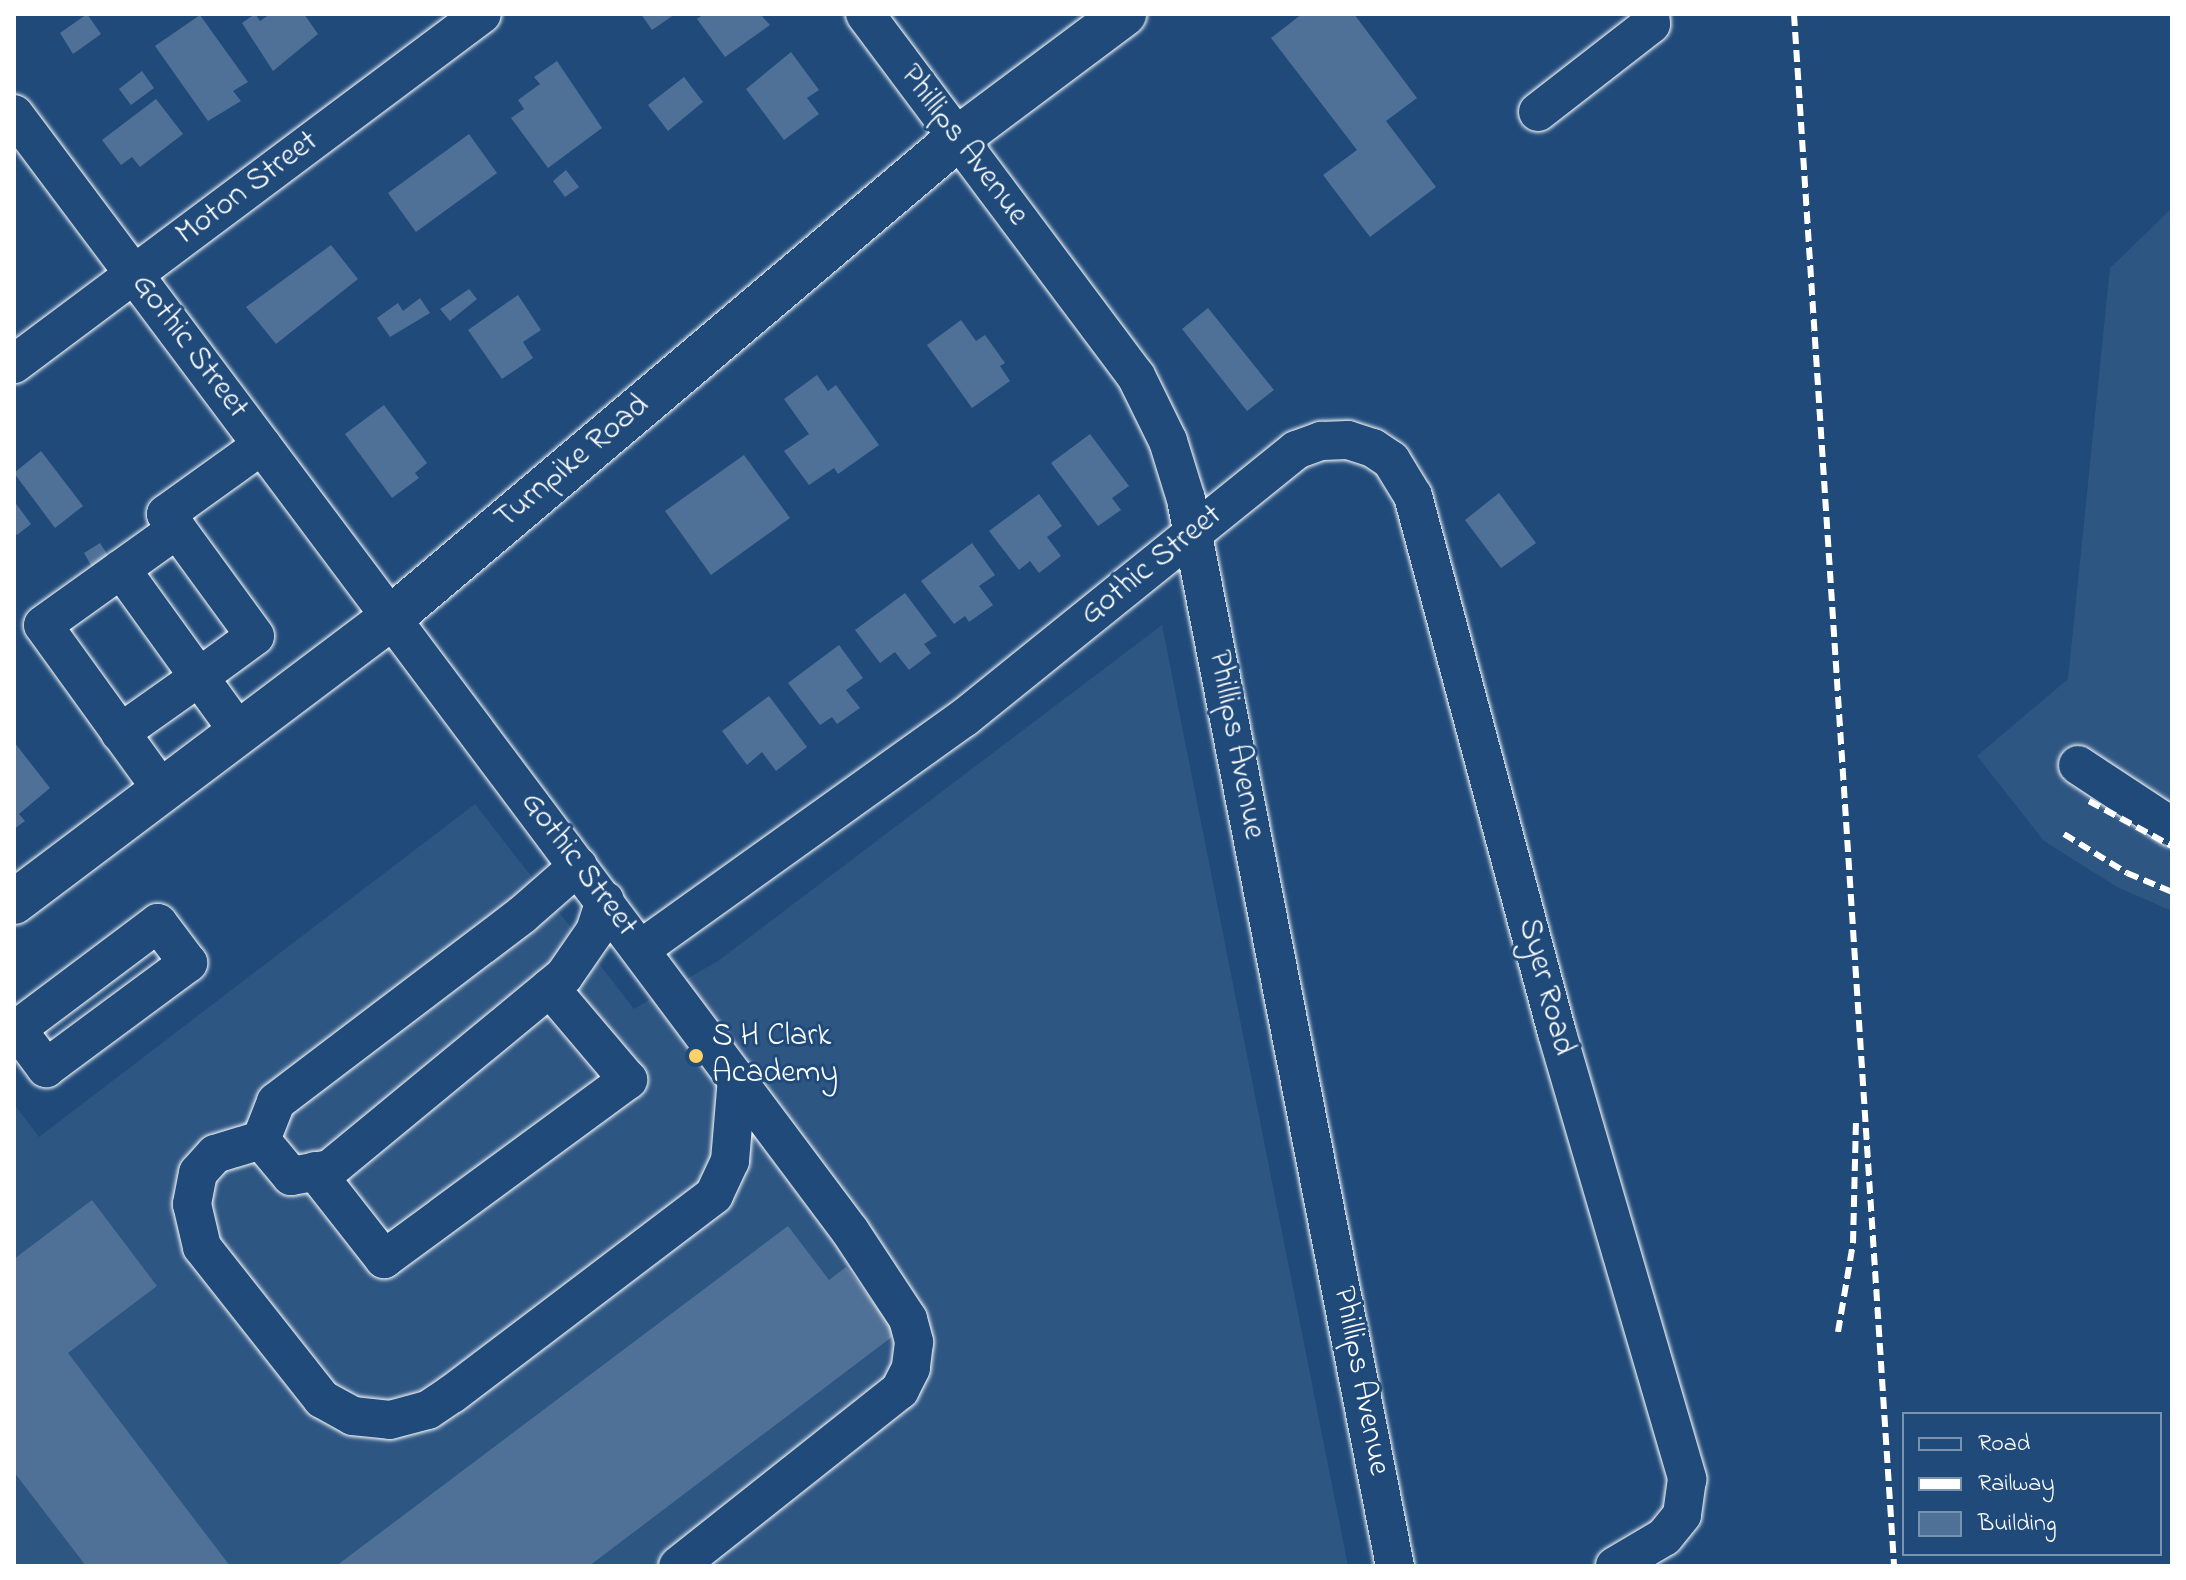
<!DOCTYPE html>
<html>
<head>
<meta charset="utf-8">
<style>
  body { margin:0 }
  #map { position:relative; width:2186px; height:1580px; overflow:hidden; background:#1f4a7a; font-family:"Indie Flower",sans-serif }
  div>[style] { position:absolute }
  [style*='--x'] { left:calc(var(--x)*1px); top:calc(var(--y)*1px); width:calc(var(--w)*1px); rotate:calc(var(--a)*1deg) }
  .built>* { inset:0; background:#2e5683 }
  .building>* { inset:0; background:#507197 }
  .roads { filter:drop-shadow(0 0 2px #fff) drop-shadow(0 0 2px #fff) }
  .minor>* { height:38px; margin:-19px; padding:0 19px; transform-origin:19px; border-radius:19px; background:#1f4a7a }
  .major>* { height:44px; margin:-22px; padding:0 22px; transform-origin:22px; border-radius:22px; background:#1f4a7a }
  .rail>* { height:6px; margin-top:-3px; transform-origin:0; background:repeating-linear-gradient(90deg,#fff 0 12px,transparent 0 18px) }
  .dots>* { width:22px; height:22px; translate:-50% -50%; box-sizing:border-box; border:4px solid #1f4a7a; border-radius:50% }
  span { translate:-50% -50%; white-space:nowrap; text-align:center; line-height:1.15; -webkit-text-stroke:6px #1f4a7a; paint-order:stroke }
  .street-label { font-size:32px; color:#fff }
  .poi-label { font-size:32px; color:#fff }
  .left { translate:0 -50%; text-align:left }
  .frame { position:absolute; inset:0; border:16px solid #fff; pointer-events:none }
  .legend { position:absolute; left:1902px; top:1412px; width:260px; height:144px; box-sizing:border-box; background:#1f4a7a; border:2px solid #7992af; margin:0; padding:10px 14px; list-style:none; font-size:24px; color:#fff }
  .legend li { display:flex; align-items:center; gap:16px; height:40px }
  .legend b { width:40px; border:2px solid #7992af }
</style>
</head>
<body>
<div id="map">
  <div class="built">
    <i style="clip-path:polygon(2172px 208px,2172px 911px,2117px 887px,2044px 841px,1977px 756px,2068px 679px,2110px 268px)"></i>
    <i style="clip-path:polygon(1162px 625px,1348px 1566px,14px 1566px,14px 1104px,39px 1137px,475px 804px,634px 1009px,718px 961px)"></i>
  </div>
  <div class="building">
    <i style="clip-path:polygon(87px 14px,101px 34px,73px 54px,60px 33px)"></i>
    <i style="clip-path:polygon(255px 14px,260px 21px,270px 14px,304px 14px,318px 34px,273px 71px,242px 23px)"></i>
    <i style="clip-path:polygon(641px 14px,675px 14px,652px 30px)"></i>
    <i style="clip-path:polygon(704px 14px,760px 14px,770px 25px,725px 57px,697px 19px)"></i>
    <i style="clip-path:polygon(1354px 14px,1417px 98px,1386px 121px,1436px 187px,1370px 237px,1323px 175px,1357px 150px,1271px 38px,1302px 14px)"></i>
    <i style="clip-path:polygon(200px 15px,248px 82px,233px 91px,241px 101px,208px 121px,155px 46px)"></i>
    <i style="clip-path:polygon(791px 52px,819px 90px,807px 98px,819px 114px,784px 140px,746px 89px)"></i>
    <i style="clip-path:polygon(557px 61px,602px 128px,548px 168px,511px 118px,524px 109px,518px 100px,540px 84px,534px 77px)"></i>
    <i style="clip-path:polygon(142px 71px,154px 88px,131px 105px,119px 89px)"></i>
    <i style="clip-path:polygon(684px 77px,703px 102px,668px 131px,648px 105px)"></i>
    <i style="clip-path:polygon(156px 99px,183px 134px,140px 167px,132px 157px,121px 165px,102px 140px)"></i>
    <i style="clip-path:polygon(469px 134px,497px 173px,416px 232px,388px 193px)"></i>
    <i style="clip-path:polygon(566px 170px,579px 187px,565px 197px,553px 181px)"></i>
    <i style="clip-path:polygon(331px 245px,358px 279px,276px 344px,246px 307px)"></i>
    <i style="clip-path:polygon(469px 289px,477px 299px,450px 321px,440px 309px)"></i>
    <i style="clip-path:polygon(518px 295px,541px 330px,523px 342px,533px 358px,502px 379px,468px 330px)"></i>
    <i style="clip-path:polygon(420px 298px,430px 313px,390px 337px,377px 318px,398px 303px,403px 311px)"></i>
    <i style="clip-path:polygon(1208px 308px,1274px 390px,1247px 411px,1182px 329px)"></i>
    <i style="clip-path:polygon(961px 320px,976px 341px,985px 335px,1005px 363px,1000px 366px,1010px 381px,972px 408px,927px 345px)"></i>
    <i style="clip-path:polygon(817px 375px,828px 391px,836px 385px,879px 445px,838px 474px,834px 468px,809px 485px,784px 451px,809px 434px,784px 399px)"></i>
    <i style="clip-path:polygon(384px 405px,427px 463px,415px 473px,419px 478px,392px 498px,345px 434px)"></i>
    <i style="clip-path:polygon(1090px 434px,1129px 486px,1112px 498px,1121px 510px,1098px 526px,1051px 463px)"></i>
    <i style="clip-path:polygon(41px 451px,83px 506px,55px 528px,14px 473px)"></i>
    <i style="clip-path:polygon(744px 455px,790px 518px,711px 575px,665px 511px)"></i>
    <i style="clip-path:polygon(1499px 493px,1536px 543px,1501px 568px,1465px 520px)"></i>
    <i style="clip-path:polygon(1039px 494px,1062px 526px,1047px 537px,1061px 556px,1039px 573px,1030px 561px,1019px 570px,989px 531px)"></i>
    <i style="clip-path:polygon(14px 501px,31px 524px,17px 535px,14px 531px)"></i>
    <i style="clip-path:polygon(100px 543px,109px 557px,92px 567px,84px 553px)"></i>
    <i style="clip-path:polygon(972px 543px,995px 575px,979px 586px,993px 605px,969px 622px,965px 616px,954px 624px,921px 581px)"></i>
    <i style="clip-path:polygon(905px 593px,937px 636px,924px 644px,931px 653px,909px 670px,895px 652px,880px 663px,855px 630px)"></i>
    <i style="clip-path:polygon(839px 645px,863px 678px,846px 690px,860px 708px,837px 724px,832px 717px,820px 725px,788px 683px)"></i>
    <i style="clip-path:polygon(769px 696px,807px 747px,776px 771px,762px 752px,747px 765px,722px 731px)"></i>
    <i style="clip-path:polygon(14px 742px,50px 788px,19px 814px,25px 821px,14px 829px)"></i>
    <i style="clip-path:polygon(92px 1200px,157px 1286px,68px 1353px,230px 1566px,86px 1566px,14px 1472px,14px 1259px)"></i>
    <i style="clip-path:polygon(788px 1226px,829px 1280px,846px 1267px,897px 1333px,589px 1566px,336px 1566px)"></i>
  </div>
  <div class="roads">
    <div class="minor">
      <i style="--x:865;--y:14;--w:452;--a:53.2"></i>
      <i style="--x:1136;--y:376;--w:72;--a:63.8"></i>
      <i style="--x:1168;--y:441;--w:61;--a:72.8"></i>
      <i style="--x:1186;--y:499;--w:1087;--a:78.92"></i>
      <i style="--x:1538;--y:112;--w:143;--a:-37.9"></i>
      <i style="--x:1651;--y:24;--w:10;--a:-96"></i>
      <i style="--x:14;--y:114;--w:1395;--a:53.19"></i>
      <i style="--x:850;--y:1231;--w:105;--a:56.6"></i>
      <i style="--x:908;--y:1319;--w:24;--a:75"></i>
      <i style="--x:914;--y:1342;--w:26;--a:97"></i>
      <i style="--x:911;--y:1368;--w:25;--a:117"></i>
      <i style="--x:900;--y:1390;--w:283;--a:141.6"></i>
      <i style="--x:14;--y:364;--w:584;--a:-36.79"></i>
      <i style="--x:121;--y:569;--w:133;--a:54.2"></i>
      <i style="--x:199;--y:677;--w:69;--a:-36.2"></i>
      <i style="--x:255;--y:636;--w:151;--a:-126.1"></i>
      <i style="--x:166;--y:514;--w:118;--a:-35.7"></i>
      <i style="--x:120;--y:733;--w:97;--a:-35.3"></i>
      <i style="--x:199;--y:677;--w:68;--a:54"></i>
      <i style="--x:2078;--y:765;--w:113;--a:33.4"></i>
      <i style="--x:162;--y:790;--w:203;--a:-125.8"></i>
      <i style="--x:43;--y:625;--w:165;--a:-35.6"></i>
      <i style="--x:578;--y:866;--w:74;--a:138.8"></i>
      <i style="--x:522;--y:915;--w:309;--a:142.8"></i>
      <i style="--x:276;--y:1102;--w:41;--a:111.5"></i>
      <i style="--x:261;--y:1140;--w:47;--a:50.2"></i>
      <i style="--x:291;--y:1176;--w:40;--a:-10"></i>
      <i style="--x:330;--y:1169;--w:303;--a:-39.5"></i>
      <i style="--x:564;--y:976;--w:55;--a:-55.4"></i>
      <i style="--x:595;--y:931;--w:32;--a:-72"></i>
      <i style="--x:641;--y:949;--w:397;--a:-35.6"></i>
      <i style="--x:964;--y:718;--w:427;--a:-38.9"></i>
      <i style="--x:1296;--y:450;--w:27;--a:-20"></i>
      <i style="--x:1321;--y:441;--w:27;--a:-2"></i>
      <i style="--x:1348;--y:440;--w:26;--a:18"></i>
      <i style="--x:1373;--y:448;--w:22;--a:34"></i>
      <i style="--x:1391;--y:460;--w:42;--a:58.6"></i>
      <i style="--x:1413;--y:496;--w:556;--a:74.99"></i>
      <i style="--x:1557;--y:1033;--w:465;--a:73.7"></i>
      <i style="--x:1687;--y:1479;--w:36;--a:98"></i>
      <i style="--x:1682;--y:1515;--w:28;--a:129"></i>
      <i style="--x:1664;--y:1537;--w:57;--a:149.4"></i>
      <i style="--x:14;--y:1025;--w:54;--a:53.3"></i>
      <i style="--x:46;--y:1068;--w:177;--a:-36.5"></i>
      <i style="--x:188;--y:963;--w:50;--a:-126.9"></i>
      <i style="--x:158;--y:923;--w:176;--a:143.1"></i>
      <i style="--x:261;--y:1140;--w:48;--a:163.1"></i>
      <i style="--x:215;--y:1154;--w:25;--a:132"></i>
      <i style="--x:198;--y:1173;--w:32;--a:101"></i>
      <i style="--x:192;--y:1204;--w:44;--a:76.9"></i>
      <i style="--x:202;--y:1247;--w:194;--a:51.7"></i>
      <i style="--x:322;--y:1399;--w:35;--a:29"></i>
      <i style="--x:353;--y:1416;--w:37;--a:6"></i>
      <i style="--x:390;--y:1420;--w:39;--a:-15"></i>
      <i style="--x:428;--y:1410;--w:29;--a:-34"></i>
      <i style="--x:452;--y:1394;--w:329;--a:-37.2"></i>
      <i style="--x:714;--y:1195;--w:38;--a:-65"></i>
      <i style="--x:730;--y:1161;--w:83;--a:-85.2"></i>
      <i style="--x:315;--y:1171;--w:112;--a:51.9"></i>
      <i style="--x:384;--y:1259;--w:303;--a:-36.3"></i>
      <i style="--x:628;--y:1080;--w:121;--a:-130.3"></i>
    </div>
    <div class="major">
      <i style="--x:14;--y:902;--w:473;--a:-37"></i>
      <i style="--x:392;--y:617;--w:740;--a:-40.23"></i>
      <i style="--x:957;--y:139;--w:209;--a:-36.8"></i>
    </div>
  </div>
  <div class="rail">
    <i style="--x:1794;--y:14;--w:1555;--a:86.31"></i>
    <i style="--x:2089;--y:801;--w:94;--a:28.5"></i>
    <i style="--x:2064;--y:834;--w:74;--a:31.8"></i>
    <i style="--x:2127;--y:873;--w:49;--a:22.9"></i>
    <i style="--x:1838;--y:1332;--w:90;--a:-80.4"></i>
    <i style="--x:1853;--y:1243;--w:126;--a:-88.6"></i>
  </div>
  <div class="dots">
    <i style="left:696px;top:1056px;background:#ffd166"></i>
  </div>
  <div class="street-label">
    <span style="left:963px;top:146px;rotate:53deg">Phillips Avenue</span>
    <span style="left:248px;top:189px;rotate:-37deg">Moton Street</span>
    <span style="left:189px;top:347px;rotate:53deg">Gothic Street</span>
    <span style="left:573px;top:463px;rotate:-40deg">Turnpike Road</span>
    <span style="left:1152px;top:566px;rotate:-39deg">Gothic Street</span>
    <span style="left:1235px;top:745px;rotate:79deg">Phillips Avenue</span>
    <span style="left:578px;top:865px;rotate:53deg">Gothic Street</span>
    <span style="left:1545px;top:987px;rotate:75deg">Syer Road</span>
    <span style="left:1360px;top:1381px;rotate:79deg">Phillips Avenue</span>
  </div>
  <div class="poi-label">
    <span class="left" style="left:712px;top:1056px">S H Clark<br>Academy</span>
  </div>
  <div class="frame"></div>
  <ul class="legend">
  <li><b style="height:10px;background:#1f4a7a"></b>Road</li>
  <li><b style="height:10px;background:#fff"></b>Railway</li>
  <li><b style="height:22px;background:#507197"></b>Building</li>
  </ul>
</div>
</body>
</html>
